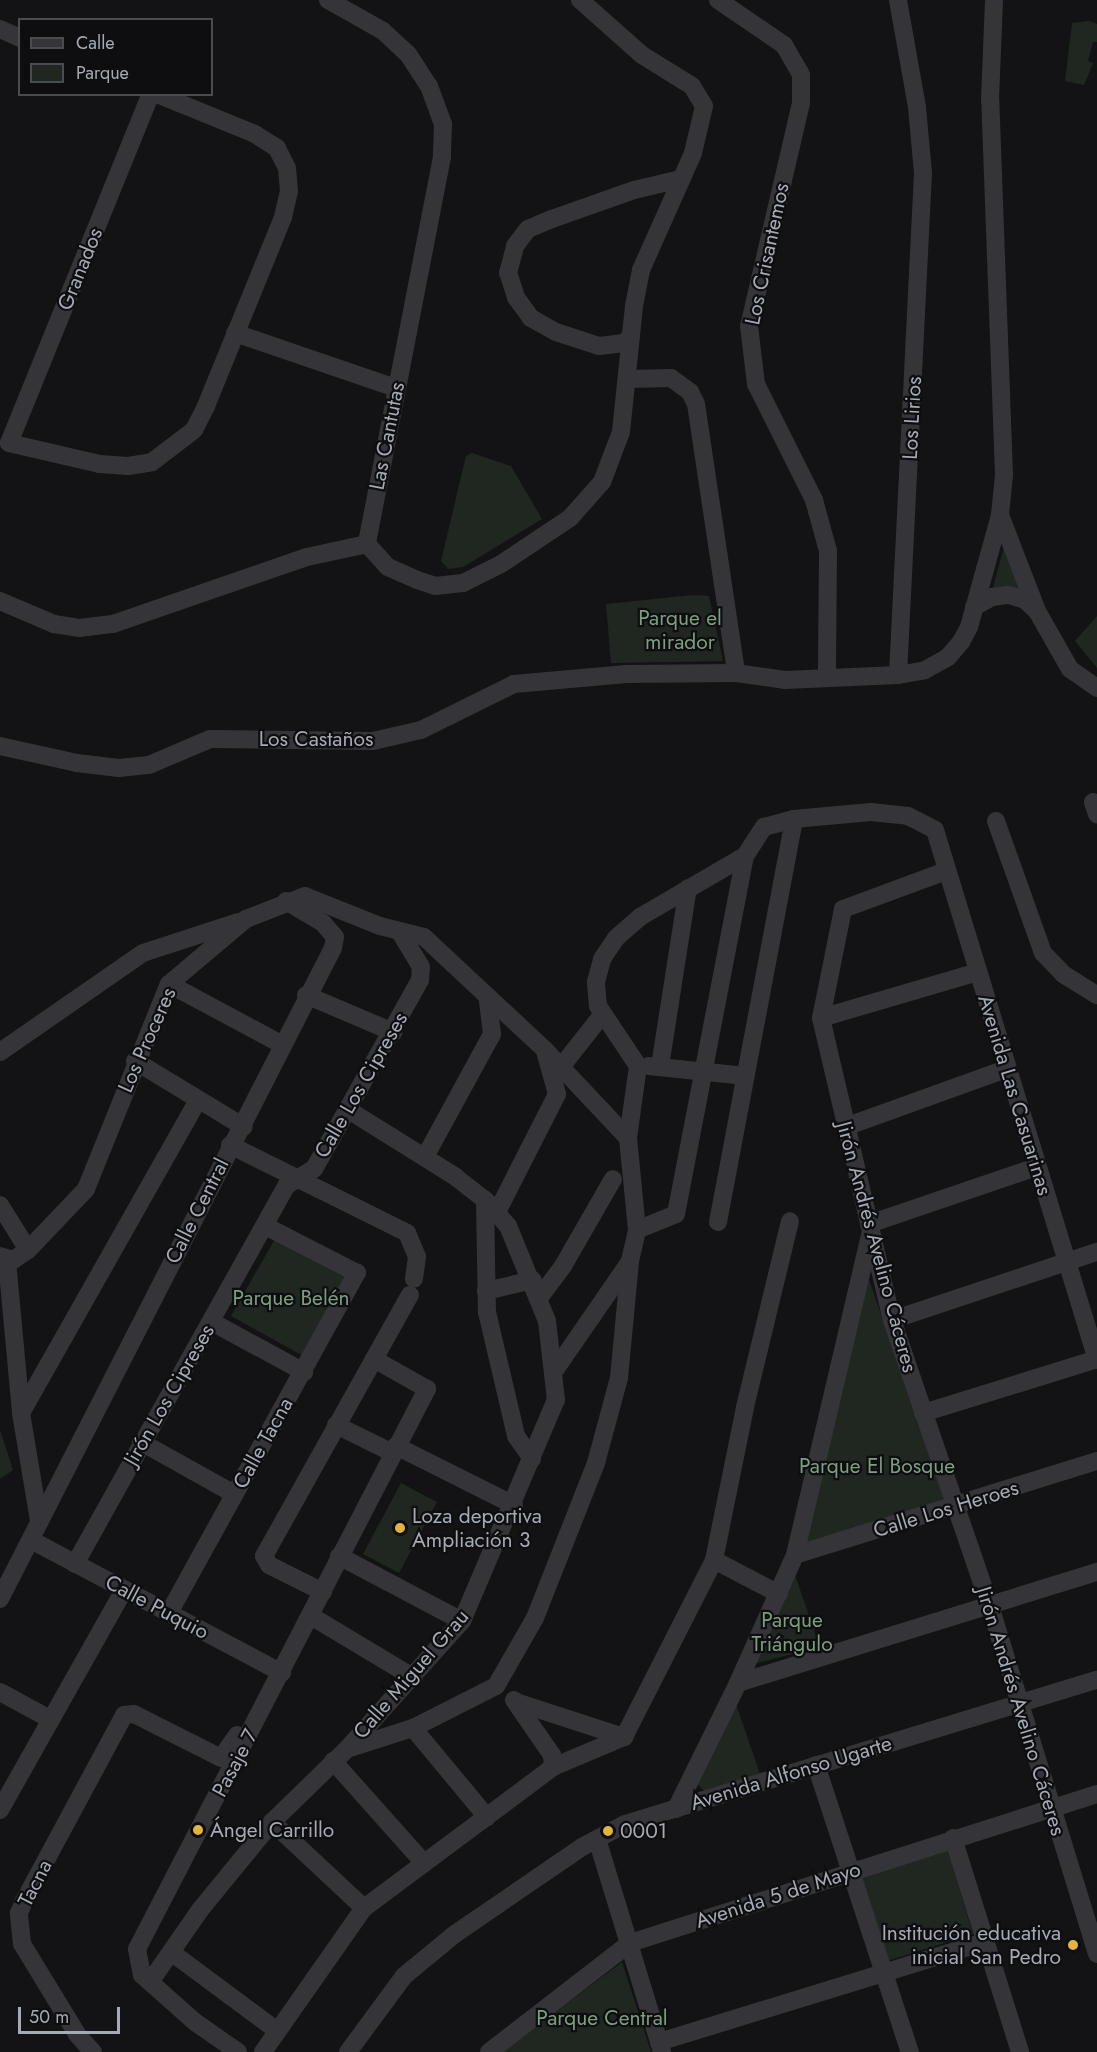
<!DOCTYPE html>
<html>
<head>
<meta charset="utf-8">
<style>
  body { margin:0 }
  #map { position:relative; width:1097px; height:2052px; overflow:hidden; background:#131315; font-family:Jost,sans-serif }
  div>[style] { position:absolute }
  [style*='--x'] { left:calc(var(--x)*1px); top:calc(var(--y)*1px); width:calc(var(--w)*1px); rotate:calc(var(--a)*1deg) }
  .green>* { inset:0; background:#202721 }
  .minor>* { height:18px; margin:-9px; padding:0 9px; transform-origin:9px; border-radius:9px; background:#353539 }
  .dots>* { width:16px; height:16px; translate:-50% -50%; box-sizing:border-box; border:3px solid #0e0e10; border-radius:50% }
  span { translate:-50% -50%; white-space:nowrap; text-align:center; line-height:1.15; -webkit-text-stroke:4.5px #0e0e10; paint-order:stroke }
  .street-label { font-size:21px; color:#a6aab4 }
  .park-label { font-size:21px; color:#7e9e82 }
  .poi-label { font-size:21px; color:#a6aab4 }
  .left { translate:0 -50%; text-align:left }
  .right { translate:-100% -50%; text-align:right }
  .legend { position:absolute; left:18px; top:18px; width:195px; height:78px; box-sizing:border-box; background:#0e0e10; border:2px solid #4b4c52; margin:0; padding:8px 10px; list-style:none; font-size:18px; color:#a6aab4 }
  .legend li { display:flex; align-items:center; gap:12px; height:30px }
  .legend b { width:30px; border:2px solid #4b4c52 }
  .scale { position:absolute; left:18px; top:2007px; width:102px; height:27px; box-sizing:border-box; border:3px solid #a6aab4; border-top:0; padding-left:8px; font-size:18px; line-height:21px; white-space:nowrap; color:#a6aab4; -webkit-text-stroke:4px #0e0e10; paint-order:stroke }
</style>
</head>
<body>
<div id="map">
  <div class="green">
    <i style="clip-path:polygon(1089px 21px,1097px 24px,1097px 42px,1093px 42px,1088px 61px,1093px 63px,1084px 85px,1065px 81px,1072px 23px)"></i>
    <i style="clip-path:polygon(472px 453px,511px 466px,542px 519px,463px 567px,448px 569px,441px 561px,466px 456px)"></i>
    <i style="clip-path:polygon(1004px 547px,1024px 588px,992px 591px)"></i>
    <i style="clip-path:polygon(693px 595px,709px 596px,723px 661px,611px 663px,606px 604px)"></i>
    <i style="clip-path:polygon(1097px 616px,1097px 668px,1075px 641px)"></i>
    <i style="clip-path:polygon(276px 1237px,350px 1276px,307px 1358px,231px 1316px)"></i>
    <i style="clip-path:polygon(866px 1271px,947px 1503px,804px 1543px)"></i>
    <i style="clip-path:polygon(0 1430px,13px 1470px,0 1479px)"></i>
    <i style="clip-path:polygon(401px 1483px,437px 1502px,399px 1573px,363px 1554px)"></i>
    <i style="clip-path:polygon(795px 1575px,820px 1647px,757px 1663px,755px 1659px)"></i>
    <i style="clip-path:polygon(736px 1704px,760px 1774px,707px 1793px,698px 1785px,699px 1773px)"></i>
    <i style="clip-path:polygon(947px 1849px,973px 1934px,884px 1962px,857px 1877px)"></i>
    <i style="clip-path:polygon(622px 1962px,651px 2052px,502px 2052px)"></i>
  </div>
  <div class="minor">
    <i style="--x:328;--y:0;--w:63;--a:29.4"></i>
    <i style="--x:383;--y:31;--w:34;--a:43"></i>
    <i style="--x:408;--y:54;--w:38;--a:57"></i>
    <i style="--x:429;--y:86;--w:40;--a:69.8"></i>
    <i style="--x:443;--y:124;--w:33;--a:92"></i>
    <i style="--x:442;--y:157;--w:394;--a:101"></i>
    <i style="--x:718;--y:0;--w:80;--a:34.3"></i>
    <i style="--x:784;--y:45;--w:34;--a:60"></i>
    <i style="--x:801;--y:75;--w:28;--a:90"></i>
    <i style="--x:801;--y:103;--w:229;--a:103.1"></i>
    <i style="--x:749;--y:326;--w:58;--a:83.1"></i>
    <i style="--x:756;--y:384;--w:130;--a:63.4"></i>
    <i style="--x:814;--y:500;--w:53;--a:74.6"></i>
    <i style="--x:828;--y:551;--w:127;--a:90.5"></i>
    <i style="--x:0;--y:29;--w:22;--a:24"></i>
    <i style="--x:235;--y:333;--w:170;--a:18.9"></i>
    <i style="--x:631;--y:336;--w:10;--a:135"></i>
    <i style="--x:624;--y:343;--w:25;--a:173"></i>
    <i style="--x:599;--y:346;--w:45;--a:-162"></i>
    <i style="--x:556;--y:332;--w:29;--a:-151"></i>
    <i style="--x:531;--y:318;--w:26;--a:-126"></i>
    <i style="--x:516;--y:297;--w:25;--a:-108"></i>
    <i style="--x:508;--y:273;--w:28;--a:-75"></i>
    <i style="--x:515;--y:246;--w:21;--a:-53"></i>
    <i style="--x:528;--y:229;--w:26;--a:-23"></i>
    <i style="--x:552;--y:219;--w:87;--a:-19.5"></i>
    <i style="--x:634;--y:190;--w:48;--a:-13.2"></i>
    <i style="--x:629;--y:379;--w:42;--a:-1.4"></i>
    <i style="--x:671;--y:378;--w:24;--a:36"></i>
    <i style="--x:690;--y:392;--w:13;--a:63"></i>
    <i style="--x:696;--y:404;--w:272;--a:81.5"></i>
    <i style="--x:9;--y:443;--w:92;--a:13.1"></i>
    <i style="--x:99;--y:464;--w:29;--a:4"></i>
    <i style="--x:128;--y:466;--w:24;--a:-9"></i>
    <i style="--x:152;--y:462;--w:53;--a:-37.3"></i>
    <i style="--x:194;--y:430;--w:27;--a:-63"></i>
    <i style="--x:206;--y:406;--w:204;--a:-67.8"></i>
    <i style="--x:283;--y:217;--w:27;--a:-77"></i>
    <i style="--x:289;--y:191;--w:23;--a:-95"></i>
    <i style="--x:287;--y:168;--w:22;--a:-117"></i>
    <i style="--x:277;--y:148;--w:26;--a:-148"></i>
    <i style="--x:255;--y:134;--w:106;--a:-157.8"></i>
    <i style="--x:9;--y:443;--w:377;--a:-67.9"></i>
    <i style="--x:1000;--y:515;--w:103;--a:68.9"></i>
    <i style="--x:367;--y:544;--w:31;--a:48"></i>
    <i style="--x:388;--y:567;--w:32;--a:24"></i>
    <i style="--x:417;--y:580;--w:19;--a:18"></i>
    <i style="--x:435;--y:586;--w:28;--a:-6"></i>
    <i style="--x:463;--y:583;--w:42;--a:-26.6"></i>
    <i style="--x:501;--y:564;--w:83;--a:-33.7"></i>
    <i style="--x:570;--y:518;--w:48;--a:-48.4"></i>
    <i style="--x:602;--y:482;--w:53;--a:-69.2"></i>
    <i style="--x:621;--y:432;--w:127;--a:-84.1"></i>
    <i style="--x:634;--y:306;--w:37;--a:-79"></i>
    <i style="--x:641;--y:270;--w:128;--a:-66"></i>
    <i style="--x:693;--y:153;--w:48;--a:-76.8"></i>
    <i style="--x:704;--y:106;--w:23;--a:-121"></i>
    <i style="--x:692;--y:86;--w:59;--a:-148.2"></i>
    <i style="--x:642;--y:55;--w:83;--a:-138.4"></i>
    <i style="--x:0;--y:601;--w:59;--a:23.1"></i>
    <i style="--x:54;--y:624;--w:25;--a:9"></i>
    <i style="--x:79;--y:628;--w:34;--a:-7"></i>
    <i style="--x:113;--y:624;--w:205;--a:-19.1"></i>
    <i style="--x:307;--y:557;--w:61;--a:-12.2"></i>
    <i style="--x:974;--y:607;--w:21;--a:-29"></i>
    <i style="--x:992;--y:597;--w:17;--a:-7"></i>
    <i style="--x:1009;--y:595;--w:17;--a:17"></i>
    <i style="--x:1025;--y:600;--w:16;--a:43"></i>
    <i style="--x:1037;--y:611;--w:67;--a:60.4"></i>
    <i style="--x:1070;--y:669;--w:33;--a:35"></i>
    <i style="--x:898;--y:675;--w:27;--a:-10"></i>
    <i style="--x:925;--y:670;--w:26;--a:-29"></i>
    <i style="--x:948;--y:657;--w:20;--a:-49"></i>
    <i style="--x:961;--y:642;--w:17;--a:-62"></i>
    <i style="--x:969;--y:627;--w:116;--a:-74.5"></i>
    <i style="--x:1000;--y:515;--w:40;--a:-84.3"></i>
    <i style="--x:1004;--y:475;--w:375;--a:-92.1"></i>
    <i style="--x:990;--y:100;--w:100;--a:-87.7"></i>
    <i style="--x:0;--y:746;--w:79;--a:12.4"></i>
    <i style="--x:77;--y:763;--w:42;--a:6.8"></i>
    <i style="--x:119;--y:768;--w:30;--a:-6"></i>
    <i style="--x:149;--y:765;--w:66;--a:-23.1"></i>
    <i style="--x:210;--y:739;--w:163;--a:0.7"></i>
    <i style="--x:373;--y:741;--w:49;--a:-12.9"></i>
    <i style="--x:421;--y:730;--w:104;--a:-26.3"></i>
    <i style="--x:514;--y:684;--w:113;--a:-5.1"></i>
    <i style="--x:627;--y:674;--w:109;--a:-0.5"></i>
    <i style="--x:736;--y:673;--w:49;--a:8.1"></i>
    <i style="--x:785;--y:680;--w:113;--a:-2.5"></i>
    <i style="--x:898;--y:675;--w:503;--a:-87.15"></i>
    <i style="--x:923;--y:173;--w:66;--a:-95.2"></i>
    <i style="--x:917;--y:107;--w:109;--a:-100.1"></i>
    <i style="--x:1093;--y:802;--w:13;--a:72"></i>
    <i style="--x:996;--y:821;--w:140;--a:70.4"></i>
    <i style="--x:1043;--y:953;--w:29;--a:46"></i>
    <i style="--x:1063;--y:974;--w:40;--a:32"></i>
    <i style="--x:946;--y:871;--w:110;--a:159.7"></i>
    <i style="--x:843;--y:909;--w:111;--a:101.4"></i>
    <i style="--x:821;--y:1018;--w:310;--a:76.8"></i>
    <i style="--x:892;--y:1320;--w:302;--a:71.1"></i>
    <i style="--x:990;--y:1606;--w:364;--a:72.9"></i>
    <i style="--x:169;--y:984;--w:129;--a:28.2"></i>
    <i style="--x:306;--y:995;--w:95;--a:23"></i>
    <i style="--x:821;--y:1018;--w:164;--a:-16.3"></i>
    <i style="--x:0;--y:1052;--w:174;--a:-34.7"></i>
    <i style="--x:143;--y:953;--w:100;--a:-18.1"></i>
    <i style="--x:135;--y:1061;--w:127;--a:31.2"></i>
    <i style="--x:649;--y:1066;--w:97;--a:5.9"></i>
    <i style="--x:660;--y:1066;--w:180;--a:-81.1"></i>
    <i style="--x:561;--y:1067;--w:66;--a:-51.7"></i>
    <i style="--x:845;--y:1127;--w:171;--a:-19.8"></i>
    <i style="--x:628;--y:1138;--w:73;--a:-82.1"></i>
    <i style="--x:638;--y:1066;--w:72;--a:-123.7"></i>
    <i style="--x:598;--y:1006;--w:24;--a:-95"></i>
    <i style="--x:596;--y:982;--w:24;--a:-75"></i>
    <i style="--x:602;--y:959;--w:25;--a:-56"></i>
    <i style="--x:616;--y:938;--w:32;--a:-41"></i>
    <i style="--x:640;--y:917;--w:121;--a:-30.2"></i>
    <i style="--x:230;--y:1145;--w:198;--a:26.4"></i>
    <i style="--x:407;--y:1233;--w:26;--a:67"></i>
    <i style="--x:417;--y:1257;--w:22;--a:98"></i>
    <i style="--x:425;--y:1157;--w:140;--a:-61.4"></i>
    <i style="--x:492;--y:1034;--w:38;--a:-97"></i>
    <i style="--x:485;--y:1200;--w:112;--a:89"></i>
    <i style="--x:487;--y:1312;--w:127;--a:76.8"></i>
    <i style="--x:516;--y:1436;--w:28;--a:55"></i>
    <i style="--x:0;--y:1205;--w:53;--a:58.1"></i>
    <i style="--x:497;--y:1212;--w:132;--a:-63"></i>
    <i style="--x:557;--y:1094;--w:45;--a:-105.6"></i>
    <i style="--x:718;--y:1222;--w:410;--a:-79.3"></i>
    <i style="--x:869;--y:1224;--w:176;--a:-18.8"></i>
    <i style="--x:0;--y:1256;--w:14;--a:17"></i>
    <i style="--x:13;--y:1260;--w:18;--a:-34"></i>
    <i style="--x:28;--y:1250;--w:84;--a:-46.4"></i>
    <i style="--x:86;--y:1189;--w:221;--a:-68"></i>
    <i style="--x:169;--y:984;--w:101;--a:-40.2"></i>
    <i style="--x:246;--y:919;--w:63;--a:-21.3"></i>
    <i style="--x:305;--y:896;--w:81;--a:21.8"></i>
    <i style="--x:380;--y:926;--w:45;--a:14"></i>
    <i style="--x:424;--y:937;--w:166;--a:43"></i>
    <i style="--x:545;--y:1050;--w:121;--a:46.7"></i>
    <i style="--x:628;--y:1138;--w:92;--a:84.4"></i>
    <i style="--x:7;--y:1261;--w:153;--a:84.7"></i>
    <i style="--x:21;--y:1413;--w:109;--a:80.5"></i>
    <i style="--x:486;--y:1291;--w:48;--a:-13.2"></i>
    <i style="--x:539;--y:1298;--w:40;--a:-53"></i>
    <i style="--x:563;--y:1266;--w:100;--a:-60.1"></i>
    <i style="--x:892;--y:1320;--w:216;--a:-18.4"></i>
    <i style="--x:212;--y:1322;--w:105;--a:28.5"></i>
    <i style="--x:553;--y:1373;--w:134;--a:-55.4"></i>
    <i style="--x:21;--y:1413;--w:360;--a:-60.5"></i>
    <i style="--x:923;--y:1413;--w:182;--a:-17.2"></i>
    <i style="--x:336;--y:1425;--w:64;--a:26.2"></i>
    <i style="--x:141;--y:1442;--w:107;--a:29.2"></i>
    <i style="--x:396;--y:1446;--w:132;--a:26.6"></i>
    <i style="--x:31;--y:1540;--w:284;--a:27.9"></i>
    <i style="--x:795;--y:1555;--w:316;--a:-17.3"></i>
    <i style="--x:339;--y:1556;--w:139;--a:27.9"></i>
    <i style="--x:714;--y:1560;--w:73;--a:27.6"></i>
    <i style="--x:75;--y:1564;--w:434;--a:-60.8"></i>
    <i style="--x:287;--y:1185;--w:31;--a:-31"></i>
    <i style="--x:314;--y:1169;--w:217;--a:-60.7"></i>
    <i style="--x:420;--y:980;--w:13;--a:-86"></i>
    <i style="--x:421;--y:967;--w:41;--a:-121"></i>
    <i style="--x:323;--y:1592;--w:60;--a:-153.4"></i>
    <i style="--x:269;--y:1565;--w:10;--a:-119"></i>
    <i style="--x:264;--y:1556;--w:299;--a:-60.8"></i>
    <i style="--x:0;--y:1599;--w:731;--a:-62.91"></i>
    <i style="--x:333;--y:948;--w:11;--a:-80"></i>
    <i style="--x:335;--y:937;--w:18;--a:-131"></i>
    <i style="--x:323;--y:923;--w:43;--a:-149.3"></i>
    <i style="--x:169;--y:1613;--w:389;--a:-61.1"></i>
    <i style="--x:357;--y:1273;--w:103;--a:-152.9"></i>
    <i style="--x:311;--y:1616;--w:120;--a:31"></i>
    <i style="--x:738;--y:1683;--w:376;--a:-17.2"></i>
    <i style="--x:0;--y:1692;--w:57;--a:28.4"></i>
    <i style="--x:514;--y:1700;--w:67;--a:55.4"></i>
    <i style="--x:552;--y:1755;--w:12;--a:85"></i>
    <i style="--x:516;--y:1702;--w:114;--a:18"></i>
    <i style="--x:413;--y:1728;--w:116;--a:50.3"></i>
    <i style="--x:347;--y:1749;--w:69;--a:-17.7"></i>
    <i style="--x:413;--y:1728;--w:93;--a:-26.8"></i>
    <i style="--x:496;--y:1686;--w:78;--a:-60.2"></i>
    <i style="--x:535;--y:1618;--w:167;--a:-68.5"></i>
    <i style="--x:596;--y:1463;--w:88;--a:-74.9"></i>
    <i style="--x:619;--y:1378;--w:118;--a:-84.6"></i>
    <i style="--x:630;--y:1261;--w:32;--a:-77"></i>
    <i style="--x:637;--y:1230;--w:42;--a:-22.3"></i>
    <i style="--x:676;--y:1214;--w:365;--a:-79.1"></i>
    <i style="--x:745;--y:856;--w:35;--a:-57"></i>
    <i style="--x:764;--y:827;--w:31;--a:-15"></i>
    <i style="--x:794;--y:819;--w:77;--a:-5.2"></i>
    <i style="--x:871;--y:812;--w:37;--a:6"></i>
    <i style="--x:908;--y:816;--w:30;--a:27"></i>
    <i style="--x:935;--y:830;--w:554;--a:73"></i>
    <i style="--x:333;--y:1761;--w:137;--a:48.3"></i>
    <i style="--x:816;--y:1765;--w:302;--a:71.9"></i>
    <i style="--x:676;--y:1809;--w:140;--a:-63.8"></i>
    <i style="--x:738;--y:1683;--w:140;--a:-66"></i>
    <i style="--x:795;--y:1555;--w:330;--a:-76.8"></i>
    <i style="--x:0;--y:1810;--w:253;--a:-60.6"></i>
    <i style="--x:272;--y:1822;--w:126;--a:43.1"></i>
    <i style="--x:953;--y:1838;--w:224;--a:72.6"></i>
    <i style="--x:597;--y:1839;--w:223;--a:73"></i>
    <i style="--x:171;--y:1952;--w:131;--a:36.6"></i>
    <i style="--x:150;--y:1982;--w:88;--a:-55.2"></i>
    <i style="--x:200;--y:1910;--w:114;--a:-50.7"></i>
    <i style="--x:272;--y:1822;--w:105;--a:-44.2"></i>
    <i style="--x:347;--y:1749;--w:172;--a:-48.1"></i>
    <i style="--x:462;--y:1621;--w:240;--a:-67"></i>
    <i style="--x:556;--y:1400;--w:80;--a:-96.5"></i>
    <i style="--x:547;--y:1321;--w:103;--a:-112.3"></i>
    <i style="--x:508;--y:1226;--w:35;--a:-131"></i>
    <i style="--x:485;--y:1200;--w:37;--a:-142"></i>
    <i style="--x:456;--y:1177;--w:125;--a:-148.1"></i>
    <i style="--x:659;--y:2042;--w:340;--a:-17.1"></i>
    <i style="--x:93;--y:2052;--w:24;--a:-132"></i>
    <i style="--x:77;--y:2034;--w:105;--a:-121.4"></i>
    <i style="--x:22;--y:1944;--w:31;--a:-96"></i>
    <i style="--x:19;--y:1913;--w:13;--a:-67"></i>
    <i style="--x:24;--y:1901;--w:211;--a:-61.7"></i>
    <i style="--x:124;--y:1715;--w:10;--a:-6"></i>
    <i style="--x:134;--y:1714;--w:97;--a:26.8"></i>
    <i style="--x:221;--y:1758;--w:28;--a:-55"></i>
    <i style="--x:238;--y:2052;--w:52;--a:-145.1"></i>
    <i style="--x:195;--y:2022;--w:71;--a:-138.4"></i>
    <i style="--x:142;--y:1975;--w:26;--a:-101"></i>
    <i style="--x:137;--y:1949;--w:631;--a:-62.62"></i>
    <i style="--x:427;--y:1389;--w:61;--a:-150.5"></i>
    <i style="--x:263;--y:2052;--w:176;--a:-55"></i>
    <i style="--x:364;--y:1908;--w:236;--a:-36.7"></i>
    <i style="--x:553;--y:1767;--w:77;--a:-22.9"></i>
    <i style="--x:624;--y:1737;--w:199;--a:-63"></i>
    <i style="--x:714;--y:1560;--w:156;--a:-78.5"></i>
    <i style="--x:745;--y:1407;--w:191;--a:-76.4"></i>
    <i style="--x:348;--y:2052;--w:94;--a:-53.6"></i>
    <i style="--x:404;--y:1976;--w:66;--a:-39.5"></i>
    <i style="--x:455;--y:1934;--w:154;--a:-34.4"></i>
    <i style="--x:582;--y:1847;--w:49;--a:-28.1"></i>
    <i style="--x:625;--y:1824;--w:493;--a:-17"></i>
    <i style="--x:489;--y:2052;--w:178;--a:-37.7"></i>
    <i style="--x:630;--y:1943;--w:490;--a:-17.7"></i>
  </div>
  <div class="dots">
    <i style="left:400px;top:1528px;background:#e3b43d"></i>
    <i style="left:198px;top:1830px;background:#e3b43d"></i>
    <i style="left:608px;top:1831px;background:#e3b43d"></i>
    <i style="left:1073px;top:1945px;background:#e3b43d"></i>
  </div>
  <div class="street-label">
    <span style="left:767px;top:254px;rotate:-78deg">Los Crisantemos</span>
    <span style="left:80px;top:269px;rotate:-68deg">Granados</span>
    <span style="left:912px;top:418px;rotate:-87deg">Los Lirios</span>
    <span style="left:387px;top:436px;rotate:-79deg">Las Cantutas</span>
    <span style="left:316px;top:739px">Los Castaños</span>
    <span style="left:147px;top:1040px;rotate:-66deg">Los Proceres</span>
    <span style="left:361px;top:1085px;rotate:-60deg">Calle Los Cipreses</span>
    <span style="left:1015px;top:1095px;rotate:73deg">Avenida Las Casuarinas</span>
    <span style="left:197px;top:1211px;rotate:-63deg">Calle Central</span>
    <span style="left:877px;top:1247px;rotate:75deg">Jirón Andrés Avelino Cáceres</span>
    <span style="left:169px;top:1395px;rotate:-60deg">Jirón Los Cipreses</span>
    <span style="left:263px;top:1443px;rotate:-61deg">Calle Tacna</span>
    <span style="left:946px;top:1509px;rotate:-17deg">Calle Los Heroes</span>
    <span style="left:157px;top:1607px;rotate:28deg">Calle Puquio</span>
    <span style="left:411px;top:1674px;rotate:-49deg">Calle Miguel Grau</span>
    <span style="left:1021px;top:1711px;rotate:73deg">Jirón Andrés Avelino Cáceres</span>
    <span style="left:235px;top:1763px;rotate:-62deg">Pasaje 7</span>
    <span style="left:791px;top:1773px;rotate:-17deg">Avenida Alfonso Ugarte</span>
    <span style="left:35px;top:1883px;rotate:-63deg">Tacna</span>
    <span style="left:778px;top:1895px;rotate:-18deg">Avenida 5 de Mayo</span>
  </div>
  <div class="park-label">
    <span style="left:680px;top:630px">Parque el<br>mirador</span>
    <span style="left:291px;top:1298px">Parque Belén</span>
    <span style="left:877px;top:1466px">Parque El Bosque</span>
    <span style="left:792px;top:1632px">Parque<br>Triángulo</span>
    <span style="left:602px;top:2018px">Parque Central</span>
  </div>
  <div class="poi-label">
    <span class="left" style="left:412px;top:1528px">Loza deportiva<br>Ampliación 3</span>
    <span class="left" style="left:210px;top:1830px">Ángel Carrillo</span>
    <span class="left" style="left:620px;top:1831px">0001</span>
    <span class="right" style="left:1061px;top:1945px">Institución educativa<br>inicial San Pedro</span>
  </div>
  <ul class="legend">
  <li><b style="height:8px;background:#353539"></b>Calle</li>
  <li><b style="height:16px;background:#202721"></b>Parque</li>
  </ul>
  <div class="scale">50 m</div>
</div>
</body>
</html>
